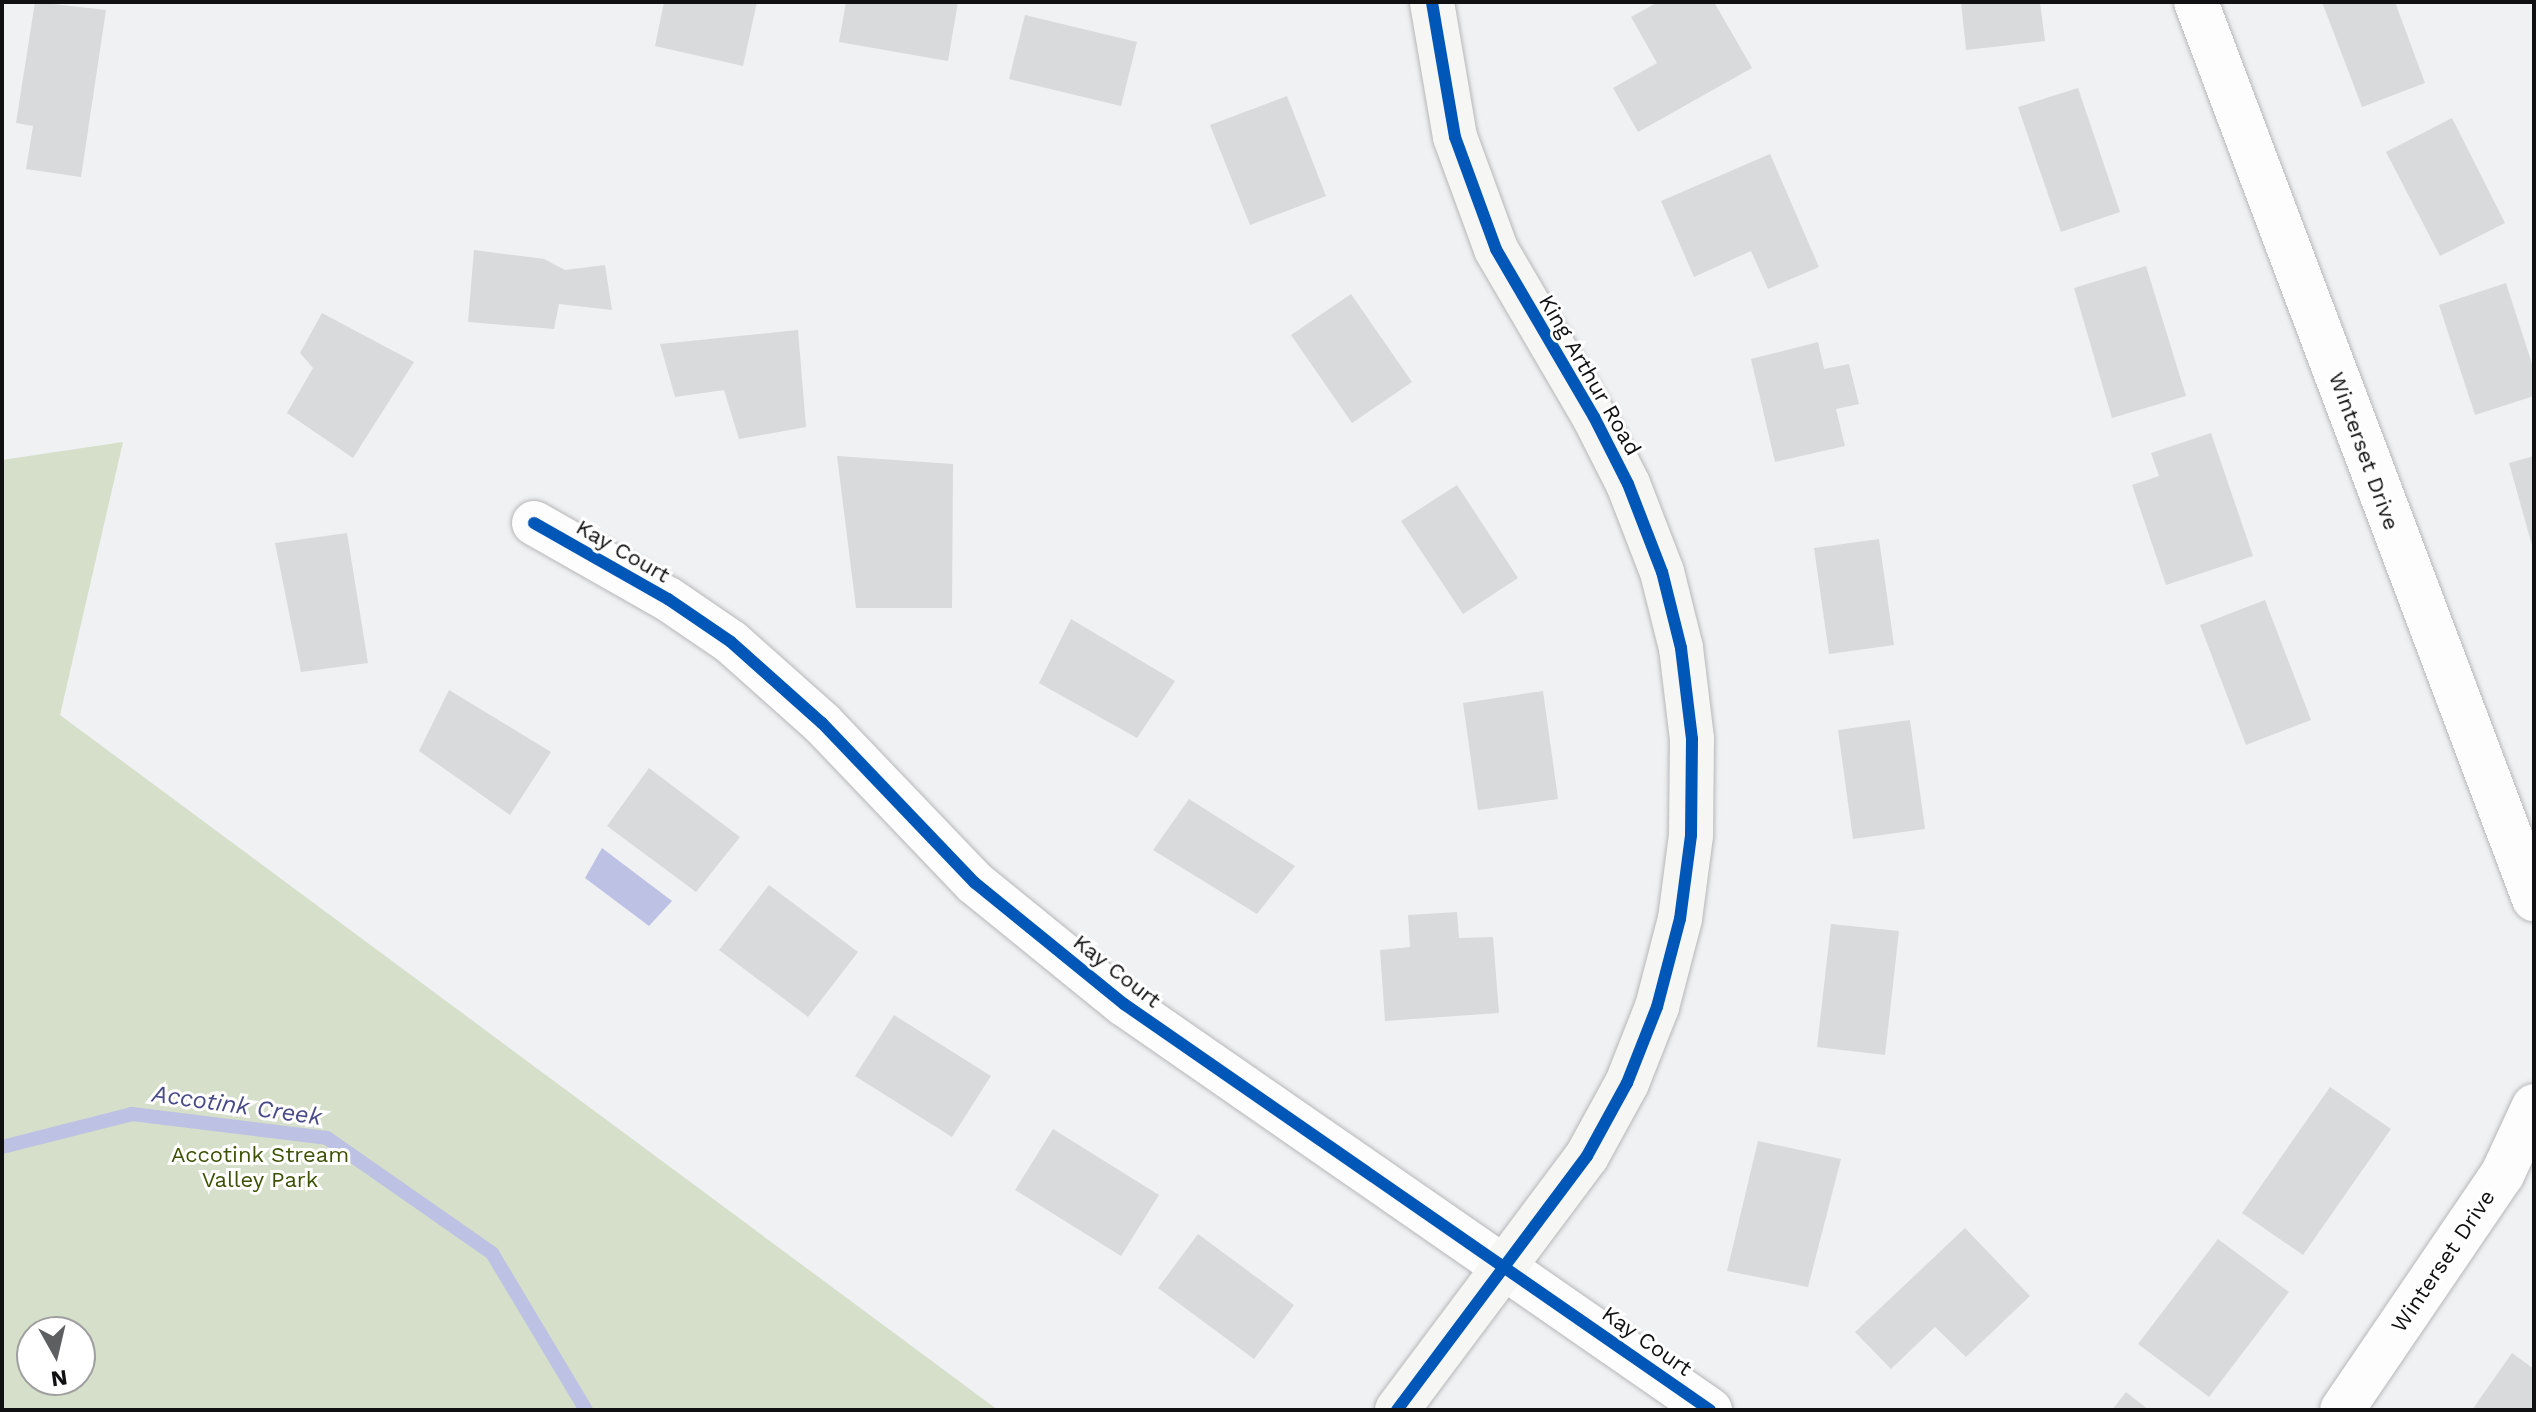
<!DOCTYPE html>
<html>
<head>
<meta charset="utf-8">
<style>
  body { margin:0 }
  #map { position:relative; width:2536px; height:1412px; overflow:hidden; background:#f0f1f3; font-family:"Work Sans",sans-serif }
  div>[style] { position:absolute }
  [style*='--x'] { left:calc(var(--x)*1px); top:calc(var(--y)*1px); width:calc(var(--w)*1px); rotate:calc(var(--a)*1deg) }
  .green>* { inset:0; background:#d6dfca }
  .water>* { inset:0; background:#bdc1e3 }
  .stream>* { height:14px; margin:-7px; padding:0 7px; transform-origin:7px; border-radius:7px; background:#bdc1e3 }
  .building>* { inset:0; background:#d9dadb }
  .roads { filter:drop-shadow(0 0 2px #b7b7b9) drop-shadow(0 0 2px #b7b7b9) }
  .street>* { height:44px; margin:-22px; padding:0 22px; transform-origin:22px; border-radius:22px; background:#fdfdfd }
  .secondary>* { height:44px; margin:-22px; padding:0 22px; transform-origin:22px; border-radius:22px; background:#f6f7f4 }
  .cycleway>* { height:12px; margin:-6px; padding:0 6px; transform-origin:6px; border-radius:6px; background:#0057b8 }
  span { translate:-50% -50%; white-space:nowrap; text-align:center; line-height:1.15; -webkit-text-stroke:6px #fff; paint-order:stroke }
  .street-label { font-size:22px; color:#101012 }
  .park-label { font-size:22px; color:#3c5103 }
  .water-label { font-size:24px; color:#494b88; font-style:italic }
  .frame { position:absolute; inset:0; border:4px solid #101012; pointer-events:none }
  .north { position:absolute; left:16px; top:1316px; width:80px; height:80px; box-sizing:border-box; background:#fff; border:2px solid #9f9fa0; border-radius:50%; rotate:172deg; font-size:22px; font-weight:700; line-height:32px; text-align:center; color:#101012 }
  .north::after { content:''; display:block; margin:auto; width:28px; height:36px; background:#5e5f61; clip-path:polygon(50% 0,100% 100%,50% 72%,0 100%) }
</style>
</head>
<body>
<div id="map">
  <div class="green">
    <i style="clip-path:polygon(evenodd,123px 442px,60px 715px,998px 1410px,2px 1410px,2px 460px,123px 442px,32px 1332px,80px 1332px,80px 1380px,32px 1380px,32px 1332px)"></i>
  </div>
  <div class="water">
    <i style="clip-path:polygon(602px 848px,672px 901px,649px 926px,585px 878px)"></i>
  </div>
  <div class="stream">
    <i style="--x:2;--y:1147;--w:134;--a:-14.2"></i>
    <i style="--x:132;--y:1114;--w:196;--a:7"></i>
    <i style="--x:327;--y:1138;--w:201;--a:34.9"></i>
    <i style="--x:492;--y:1253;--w:183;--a:59.1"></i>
  </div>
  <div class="building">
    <i style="clip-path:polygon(35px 2px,106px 10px,81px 177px,26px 169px,33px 126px,16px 123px)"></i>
    <i style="clip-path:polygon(664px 2px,757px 2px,743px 66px,655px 46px)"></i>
    <i style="clip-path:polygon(846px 2px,958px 2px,948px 61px,839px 42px)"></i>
    <i style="clip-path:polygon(1658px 2px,1714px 2px,1752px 68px,1638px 132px,1613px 88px,1657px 63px,1631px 17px)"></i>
    <i style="clip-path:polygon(1961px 2px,2040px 2px,2045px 41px,1966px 50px)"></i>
    <i style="clip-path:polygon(2322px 2px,2395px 2px,2425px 83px,2362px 107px)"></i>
    <i style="clip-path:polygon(1025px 15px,1137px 42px,1121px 106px,1009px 79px)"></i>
    <i style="clip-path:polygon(2078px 88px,2120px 212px,2061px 232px,2018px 107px)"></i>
    <i style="clip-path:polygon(1287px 96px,1326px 196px,1250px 225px,1210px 125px)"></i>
    <i style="clip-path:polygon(2452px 118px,2505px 223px,2440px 256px,2386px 152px)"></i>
    <i style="clip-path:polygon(1770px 154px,1819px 267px,1768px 289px,1751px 251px,1694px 277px,1661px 201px)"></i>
    <i style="clip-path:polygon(474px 250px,544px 259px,565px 270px,605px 265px,612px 310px,559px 304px,554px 329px,468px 322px)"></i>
    <i style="clip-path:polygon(2146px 266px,2186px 396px,2112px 418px,2074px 288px)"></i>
    <i style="clip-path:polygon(2506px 283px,2534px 370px,2534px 396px,2475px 415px,2439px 305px)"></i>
    <i style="clip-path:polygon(1351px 294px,1412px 382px,1352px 423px,1291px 335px)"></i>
    <i style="clip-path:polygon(322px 313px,414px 362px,353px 458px,287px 413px,313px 368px,300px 353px)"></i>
    <i style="clip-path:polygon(798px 330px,806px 427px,739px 439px,724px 390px,675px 397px,660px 344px)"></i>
    <i style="clip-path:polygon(1818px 342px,1824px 369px,1849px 364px,1859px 404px,1836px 409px,1845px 446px,1775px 462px,1751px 359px)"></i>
    <i style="clip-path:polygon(2211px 433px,2253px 556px,2166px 585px,2132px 485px,2159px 476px,2151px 453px)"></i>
    <i style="clip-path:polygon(837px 456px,953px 464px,952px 608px,856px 608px)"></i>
    <i style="clip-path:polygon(2534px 456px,2534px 549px,2533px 549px,2509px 463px)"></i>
    <i style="clip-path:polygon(1457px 485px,1518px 578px,1463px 614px,1401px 521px)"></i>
    <i style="clip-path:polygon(347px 533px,368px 663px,301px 672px,275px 543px)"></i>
    <i style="clip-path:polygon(1879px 539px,1894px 645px,1829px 654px,1814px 548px)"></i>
    <i style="clip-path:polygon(2265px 600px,2311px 720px,2246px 745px,2200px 625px)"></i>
    <i style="clip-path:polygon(1071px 619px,1175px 681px,1137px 738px,1039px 683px)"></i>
    <i style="clip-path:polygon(449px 690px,551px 752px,510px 815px,419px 751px)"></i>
    <i style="clip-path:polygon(1543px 691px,1558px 799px,1478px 810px,1463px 703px)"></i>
    <i style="clip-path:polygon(1910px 720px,1925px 829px,1853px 839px,1838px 730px)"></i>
    <i style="clip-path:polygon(649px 768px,740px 837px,696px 892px,607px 826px)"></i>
    <i style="clip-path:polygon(1189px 799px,1295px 866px,1257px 914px,1153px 850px)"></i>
    <i style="clip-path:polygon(769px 885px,858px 952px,808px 1017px,719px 950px)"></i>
    <i style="clip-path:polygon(1457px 912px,1459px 938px,1493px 937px,1499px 1013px,1385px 1021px,1380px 950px,1410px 947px,1408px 915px)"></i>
    <i style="clip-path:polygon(1831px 924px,1899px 931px,1885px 1055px,1817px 1047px)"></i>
    <i style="clip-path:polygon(894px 1015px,991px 1076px,952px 1137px,855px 1076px)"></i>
    <i style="clip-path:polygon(2330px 1087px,2391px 1129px,2303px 1255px,2242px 1213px)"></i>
    <i style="clip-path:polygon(1053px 1129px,1159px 1195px,1121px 1256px,1015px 1190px)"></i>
    <i style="clip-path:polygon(1758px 1141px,1841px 1159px,1808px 1287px,1727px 1271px)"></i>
    <i style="clip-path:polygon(1965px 1228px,2030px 1296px,1966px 1357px,1935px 1327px,1891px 1369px,1855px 1332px)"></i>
    <i style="clip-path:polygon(1198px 1234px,1294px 1305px,1254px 1359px,1158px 1288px)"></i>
    <i style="clip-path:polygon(2218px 1239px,2289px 1292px,2209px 1397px,2138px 1344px)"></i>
    <i style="clip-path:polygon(2512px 1353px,2534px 1369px,2534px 1410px,2472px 1410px)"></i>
    <i style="clip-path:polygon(2126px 1392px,2149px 1410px,2112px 1410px)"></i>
  </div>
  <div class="roads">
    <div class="street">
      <i style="--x:2196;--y:2;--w:959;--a:69.35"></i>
      <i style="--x:534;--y:523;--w:154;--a:29.6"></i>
      <i style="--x:668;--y:599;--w:76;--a:34.3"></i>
      <i style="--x:731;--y:642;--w:122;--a:41.7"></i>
      <i style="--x:822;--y:723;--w:221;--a:46.3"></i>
      <i style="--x:975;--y:883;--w:192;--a:39.1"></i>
      <i style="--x:1124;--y:1004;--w:713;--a:34.72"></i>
      <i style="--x:2342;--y:1410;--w:284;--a:-55.8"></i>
      <i style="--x:2502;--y:1175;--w:76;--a:-65.1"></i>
    </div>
    <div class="secondary">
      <i style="--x:1397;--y:1410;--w:317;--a:-53.2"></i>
      <i style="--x:1587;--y:1156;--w:83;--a:-61.3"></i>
      <i style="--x:1627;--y:1083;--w:82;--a:-68.5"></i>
      <i style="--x:1657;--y:1007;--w:91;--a:-75.4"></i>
      <i style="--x:1680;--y:919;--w:85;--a:-82.5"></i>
      <i style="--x:1691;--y:835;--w:96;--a:-89.4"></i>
      <i style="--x:1692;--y:739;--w:92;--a:-96.9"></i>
      <i style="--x:1681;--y:648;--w:78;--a:-104"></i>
      <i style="--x:1662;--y:572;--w:94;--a:-111.1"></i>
      <i style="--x:1628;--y:484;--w:75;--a:-116.9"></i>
      <i style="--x:1594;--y:417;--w:194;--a:-120.3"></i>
      <i style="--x:1496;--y:249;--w:119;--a:-110.1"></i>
      <i style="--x:1455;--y:137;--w:137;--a:-99.7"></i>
    </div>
  </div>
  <div class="cycleway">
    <i style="--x:534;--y:523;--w:154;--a:29.6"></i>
    <i style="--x:668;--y:599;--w:76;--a:34.3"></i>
    <i style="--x:731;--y:642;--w:122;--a:41.7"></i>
    <i style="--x:822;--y:723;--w:221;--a:46.3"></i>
    <i style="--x:975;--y:883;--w:192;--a:39.1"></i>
    <i style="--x:1124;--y:1004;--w:713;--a:34.72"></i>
    <i style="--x:1397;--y:1410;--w:317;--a:-53.2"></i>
    <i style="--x:1587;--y:1156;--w:83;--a:-61.3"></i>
    <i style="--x:1627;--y:1083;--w:82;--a:-68.5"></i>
    <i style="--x:1657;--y:1007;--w:91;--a:-75.4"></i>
    <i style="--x:1680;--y:919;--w:85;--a:-82.5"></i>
    <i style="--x:1691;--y:835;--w:96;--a:-89.4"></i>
    <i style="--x:1692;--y:739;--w:92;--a:-96.9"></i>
    <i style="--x:1681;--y:648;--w:78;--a:-104"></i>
    <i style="--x:1662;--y:572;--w:94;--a:-111.1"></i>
    <i style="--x:1628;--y:484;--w:75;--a:-116.9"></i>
    <i style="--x:1594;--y:417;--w:194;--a:-120.3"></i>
    <i style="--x:1496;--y:249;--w:119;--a:-110.1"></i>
    <i style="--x:1455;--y:137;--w:137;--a:-99.7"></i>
  </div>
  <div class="street-label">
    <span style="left:1590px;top:375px;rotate:60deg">King Arthur Road</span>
    <span style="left:2364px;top:451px;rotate:70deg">Winterset Drive</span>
    <span style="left:623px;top:551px;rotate:30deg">Kay Court</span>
    <span style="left:1117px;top:971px;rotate:38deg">Kay Court</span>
    <span style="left:2443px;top:1261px;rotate:-56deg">Winterset Drive</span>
    <span style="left:1647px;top:1341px;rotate:35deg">Kay Court</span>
  </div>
  <div class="park-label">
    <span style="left:260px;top:1167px">Accotink Stream<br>Valley Park</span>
  </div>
  <div class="water-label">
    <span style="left:237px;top:1106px;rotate:8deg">Accotink Creek</span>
  </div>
  <div class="frame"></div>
  <div class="north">N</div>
</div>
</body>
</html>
